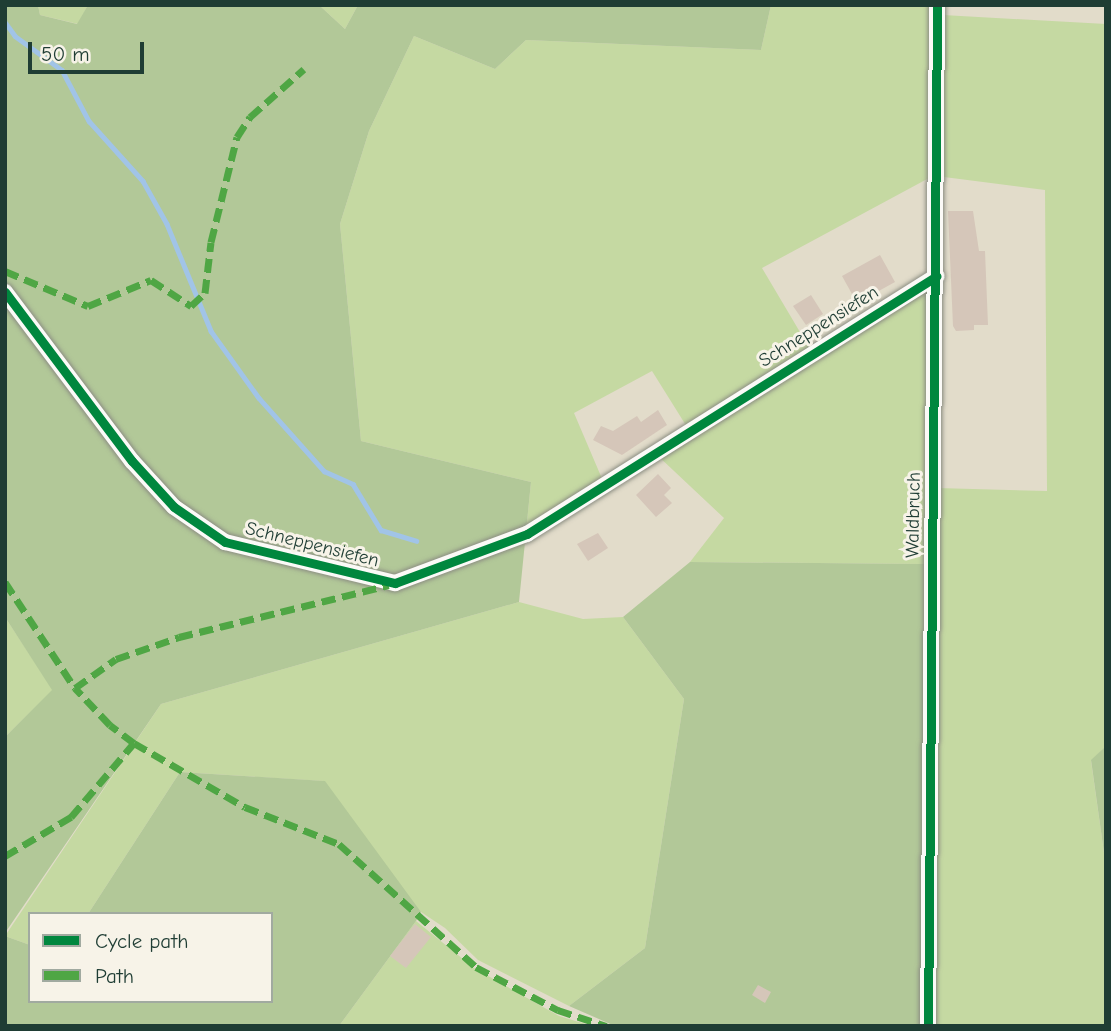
<!DOCTYPE html>
<html>
<head>
<meta charset="utf-8">
<style>
  body { margin:0 }
  #map { position:relative; width:1111px; height:1031px; overflow:hidden; background:#e2dcca; font-family:"Comic Neue",sans-serif }
  div>[style] { position:absolute }
  [style*='--x'] { left:calc(var(--x)*1px); top:calc(var(--y)*1px); width:calc(var(--w)*1px); rotate:calc(var(--a)*1deg) }
  .green>* { inset:0; background:#c5d9a2 }
  .forest>* { inset:0; background:#b2c898 }
  .stream>* { height:4.5px; margin:-2.25px; padding:0 2.25px; transform-origin:2.25px; border-radius:2.25px; background:#a1c4e7 }
  .building>* { inset:0; background:#d5c6b9 }
  .roads { filter:drop-shadow(0 0 2px #8c8e83) drop-shadow(0 0 2px #8c8e83) }
  .minor>* { height:16px; margin:-8px; padding:0 8px; transform-origin:8px; border-radius:8px; background:#fbfaf7 }
  .quiet>* { height:7px; margin-top:-3.5px; transform-origin:0; background:repeating-linear-gradient(90deg,#4fa644 0 14px,transparent 0 21px) }
  .cycleway>* { height:9px; margin:-4.5px; padding:0 4.5px; transform-origin:4.5px; border-radius:4.5px; background:#00873e }
  span { translate:-50% -50%; white-space:nowrap; text-align:center; line-height:1.15; -webkit-text-stroke:6px #f7f3e8; paint-order:stroke }
  .street-label { font-size:19px; color:#1f3d34 }
  .frame { position:absolute; inset:0; border:7px solid #1f3d34; pointer-events:none }
  .legend { position:absolute; left:28px; top:912px; width:245px; height:91px; box-sizing:border-box; background:#f7f3e8; border:2px solid #a1aaa0; margin:0; padding:9px 12px; list-style:none; font-size:21px; color:#1f3d34 }
  .legend li { display:flex; align-items:center; gap:14px; height:35px }
  .legend b { width:35px; border:2px solid #a1aaa0 }
  .scale { position:absolute; left:28px; top:42px; width:116px; height:32px; box-sizing:border-box; border:4px solid #1f3d34; border-top:0; padding-left:9px; font-size:21px; line-height:24px; white-space:nowrap; color:#1f3d34; -webkit-text-stroke:5px #f7f3e8; paint-order:stroke }
</style>
</head>
<body>
<div id="map">
  <div class="green">
    <i style="clip-path:polygon(38px 5px,88px 5px,78px 24px,40px 15px)"></i>
    <i style="clip-path:polygon(319px 5px,358px 5px,345px 29px)"></i>
    <i style="clip-path:polygon(771px 5px,932px 5px,929px 178px,762px 268px,810px 349px,687px 427px,652px 371px,574px 413px,603px 481px,526px 532px,531px 482px,361px 441px,340px 224px,369px 131px,414px 36px,495px 69px,526px 40px,761px 50px)"></i>
    <i style="clip-path:polygon(943px 15px,1106px 24px,1106px 746px,1091px 761px,1106px 867px,1106px 1026px,933px 1026px,937px 488px,1047px 491px,1045px 190px,944px 177px)"></i>
    <i style="clip-path:polygon(932px 282px,925px 564px,690px 562px,724px 518px,657px 455px)"></i>
    <i style="clip-path:polygon(519px 602px,583px 619px,623px 617px,684px 699px,645px 948px,569px 1006px,478px 960px,445px 928px,418px 910px,324px 781px,180px 772px,88px 914px,30px 914px,30px 945px,5px 936px,161px 704px)"></i>
    <i style="clip-path:polygon(5px 617px,53px 690px,5px 737px)"></i>
    <i style="clip-path:polygon(416px 921px,474px 968px,559px 1016px,592px 1026px,339px 1026px)"></i>
  </div>
  <div class="forest">
    <i style="clip-path:polygon(5px 5px,38px 5px,40px 15px,77px 24px,88px 5px,319px 5px,345px 29px,358px 5px,771px 5px,761px 50px,526px 40px,495px 69px,414px 36px,369px 131px,340px 224px,361px 441px,531px 482px,519px 602px,161px 704px,5px 933px,5px 737px,52px 690px,5px 617px)"></i>
    <i style="clip-path:polygon(690px 562px,925px 564px,924px 1026px,615px 1026px,569px 1006px,645px 948px,684px 699px,623px 617px)"></i>
    <i style="clip-path:polygon(1106px 746px,1106px 867px,1091px 760px)"></i>
    <i style="clip-path:polygon(180px 772px,325px 781px,421px 912px,416px 921px,339px 1026px,5px 1026px,5px 936px,30px 945px,30px 1001px,271px 1001px,271px 914px,88px 914px)"></i>
  </div>
  <div class="stream">
    <i style="--x:5;--y:22;--w:17;--a:54"></i>
    <i style="--x:15;--y:36;--w:58;--a:35.9"></i>
    <i style="--x:62;--y:70;--w:58;--a:62.1"></i>
    <i style="--x:89;--y:121;--w:81;--a:48"></i>
    <i style="--x:143;--y:181;--w:49;--a:60.8"></i>
    <i style="--x:167;--y:224;--w:116;--a:67.6"></i>
    <i style="--x:211;--y:331;--w:82;--a:54.4"></i>
    <i style="--x:259;--y:398;--w:98;--a:48.3"></i>
    <i style="--x:324;--y:471;--w:32;--a:24"></i>
    <i style="--x:353;--y:484;--w:54;--a:58.7"></i>
    <i style="--x:381;--y:530;--w:37;--a:17"></i>
  </div>
  <div class="building">
    <i style="clip-path:polygon(948px 211px,973px 211px,979px 251px,985px 251px,988px 325px,974px 325px,974px 330px,956px 331px,953px 326px)"></i>
    <i style="clip-path:polygon(880px 255px,895px 282px,857px 303px,842px 276px)"></i>
    <i style="clip-path:polygon(811px 295px,823px 314px,806px 325px,793px 306px)"></i>
    <i style="clip-path:polygon(658px 410px,667px 425px,622px 455px,593px 440px,601px 426px,613px 431px,637px 416px,641px 422px)"></i>
    <i style="clip-path:polygon(658px 474px,671px 488px,664px 495px,672px 503px,656px 517px,636px 495px)"></i>
    <i style="clip-path:polygon(598px 533px,608px 548px,588px 561px,577px 544px)"></i>
    <i style="clip-path:polygon(415px 924px,431px 937px,406px 968px,390px 956px)"></i>
    <i style="clip-path:polygon(758px 985px,771px 992px,765px 1003px,752px 995px)"></i>
  </div>
  <div class="roads">
    <div class="minor">
      <i style="--x:5;--y:292;--w:211;--a:53.1"></i>
      <i style="--x:132;--y:461;--w:62;--a:47.6"></i>
      <i style="--x:174;--y:507;--w:62;--a:34.5"></i>
      <i style="--x:225;--y:542;--w:175;--a:13.6"></i>
      <i style="--x:395;--y:583;--w:141;--a:-20.4"></i>
      <i style="--x:527;--y:534;--w:484;--a:-32.2"></i>
      <i style="--x:928;--y:1026;--w:1021;--a:-89.49"></i>
    </div>
  </div>
  <div class="quiet">
    <i style="--x:5;--y:271;--w:90;--a:22.9"></i>
    <i style="--x:88;--y:306;--w:68;--a:-22.4"></i>
    <i style="--x:151;--y:280;--w:48;--a:33"></i>
    <i style="--x:191;--y:306;--w:19;--a:-43"></i>
    <i style="--x:205;--y:293;--w:51;--a:-83.3"></i>
    <i style="--x:211;--y:242;--w:108;--a:-76.1"></i>
    <i style="--x:237;--y:137;--w:24;--a:-57"></i>
    <i style="--x:250;--y:117;--w:72;--a:-41.6"></i>
    <i style="--x:5;--y:582;--w:127;--a:56.6"></i>
    <i style="--x:134;--y:743;--w:128;--a:30"></i>
    <i style="--x:245;--y:807;--w:101;--a:21.5"></i>
    <i style="--x:339;--y:844;--w:184;--a:41.9"></i>
    <i style="--x:476;--y:967;--w:93;--a:27.7"></i>
    <i style="--x:558;--y:1010;--w:51;--a:18.4"></i>
    <i style="--x:5;--y:856;--w:77;--a:-30.6"></i>
    <i style="--x:71;--y:817;--w:97;--a:-49.6"></i>
    <i style="--x:134;--y:743;--w:30;--a:-143"></i>
    <i style="--x:110;--y:725;--w:51;--a:-133.4"></i>
    <i style="--x:75;--y:688;--w:50;--a:-35.3"></i>
    <i style="--x:116;--y:659;--w:67;--a:-19.2"></i>
    <i style="--x:179;--y:637;--w:216;--a:-13.9"></i>
  </div>
  <div class="cycleway">
    <i style="--x:5;--y:292;--w:211;--a:53.1"></i>
    <i style="--x:132;--y:461;--w:62;--a:47.6"></i>
    <i style="--x:174;--y:507;--w:62;--a:34.5"></i>
    <i style="--x:225;--y:542;--w:175;--a:13.6"></i>
    <i style="--x:395;--y:583;--w:141;--a:-20.4"></i>
    <i style="--x:527;--y:534;--w:484;--a:-32.2"></i>
    <i style="--x:928;--y:1026;--w:1021;--a:-89.49"></i>
  </div>
  <div class="street-label">
    <span style="left:819px;top:327px;rotate:-32deg">Schneppensiefen</span>
    <span style="left:914px;top:515px;rotate:-89deg">Waldbruch</span>
    <span style="left:312px;top:545px;rotate:14deg">Schneppensiefen</span>
  </div>
  <div class="frame"></div>
  <ul class="legend">
  <li><b style="height:9px;background:#00873e"></b>Cycle path</li>
  <li><b style="height:9px;background:#4fa644"></b>Path</li>
  </ul>
  <div class="scale">50 m</div>
</div>
</body>
</html>
